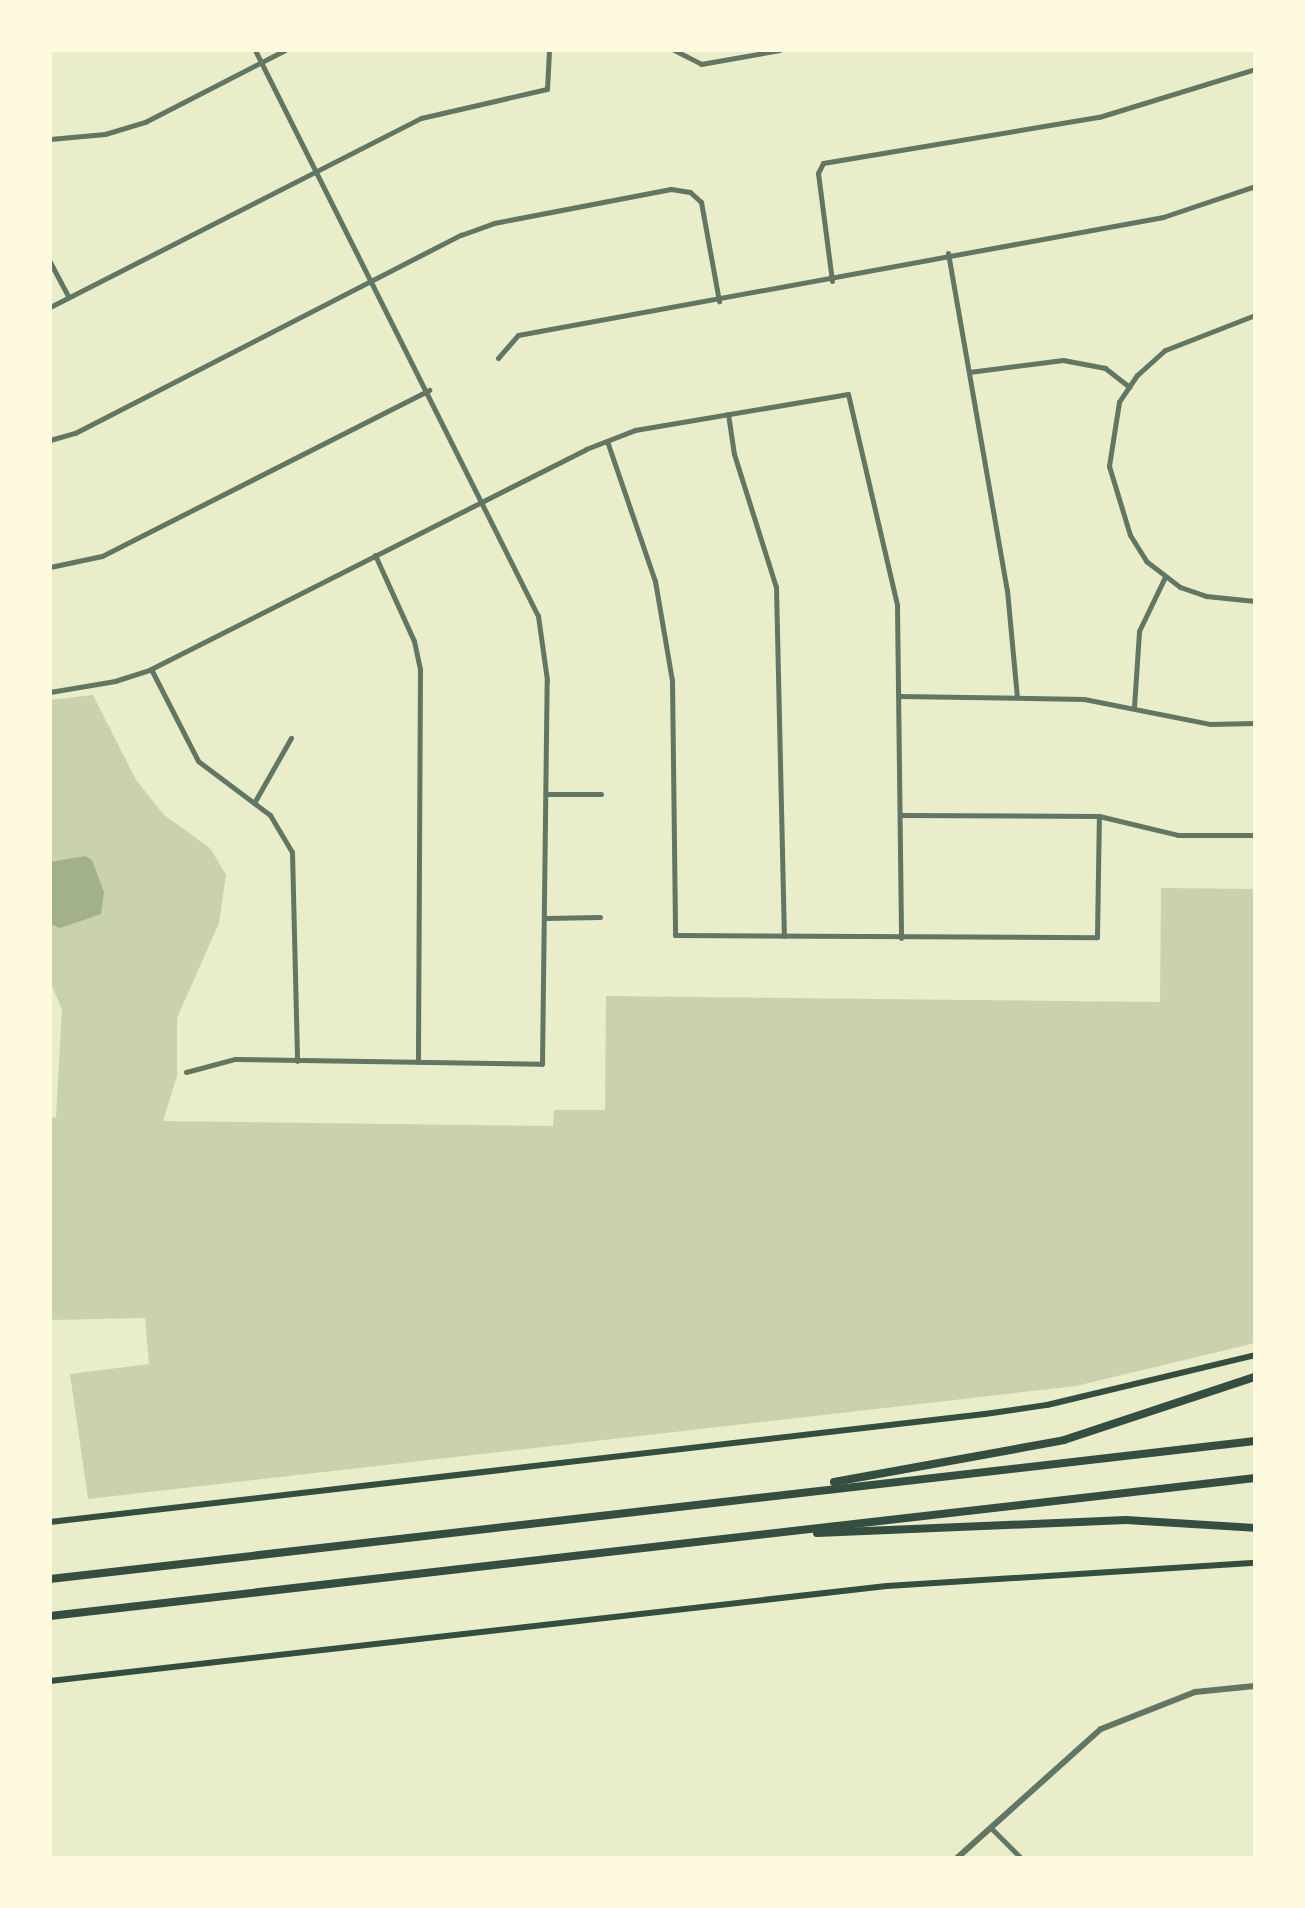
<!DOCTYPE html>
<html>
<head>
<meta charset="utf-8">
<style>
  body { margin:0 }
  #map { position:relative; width:1305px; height:1908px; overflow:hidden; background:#e9edc9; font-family:"Varela Round",sans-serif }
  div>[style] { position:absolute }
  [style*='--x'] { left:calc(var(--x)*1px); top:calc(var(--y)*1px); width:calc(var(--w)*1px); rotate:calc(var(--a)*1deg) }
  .green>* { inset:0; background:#cad2ad }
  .water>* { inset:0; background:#a3b18a }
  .minor>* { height:5px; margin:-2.5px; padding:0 2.5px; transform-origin:2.5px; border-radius:2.5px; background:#617663 }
  .tertiary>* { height:6px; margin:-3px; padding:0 3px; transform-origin:3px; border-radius:3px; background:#617663 }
  .secondary>* { height:6px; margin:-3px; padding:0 3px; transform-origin:3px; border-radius:3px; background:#344e41 }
  .motorway>* { height:8px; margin:-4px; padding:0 4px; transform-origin:4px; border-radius:4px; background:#344e41 }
  span { translate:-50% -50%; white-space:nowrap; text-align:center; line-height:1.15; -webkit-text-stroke:8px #fefae0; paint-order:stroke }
  .frame { position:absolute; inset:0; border:52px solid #fefae0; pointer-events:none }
</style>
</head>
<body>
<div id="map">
  <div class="green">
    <i style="clip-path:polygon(93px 695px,136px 780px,164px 815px,210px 848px,226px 875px,219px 923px,177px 1018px,177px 1076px,163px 1121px,553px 1126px,554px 1110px,605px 1110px,606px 996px,1160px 1002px,1161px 888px,1255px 889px,1255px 1343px,1076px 1386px,88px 1499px,70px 1374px,149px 1364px,145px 1318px,50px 1320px,50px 1118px,56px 1117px,62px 1009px,50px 982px,50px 700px)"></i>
  </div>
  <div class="water">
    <i style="clip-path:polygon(85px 856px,92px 860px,104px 892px,101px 914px,60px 928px,50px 924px,50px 862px)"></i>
  </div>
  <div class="minor">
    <i style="--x:674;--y:50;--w:30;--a:27"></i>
    <i style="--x:701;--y:64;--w:80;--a:-10"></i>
    <i style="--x:50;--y:139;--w:55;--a:-5.2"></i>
    <i style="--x:105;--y:134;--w:42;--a:-16.7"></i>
    <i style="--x:145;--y:122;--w:157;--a:-27.2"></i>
    <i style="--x:948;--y:253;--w:342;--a:80.1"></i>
    <i style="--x:1007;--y:590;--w:107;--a:84.7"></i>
    <i style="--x:50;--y:262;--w:40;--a:62"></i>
    <i style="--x:832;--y:281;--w:109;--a:-97.4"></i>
    <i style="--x:818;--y:173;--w:11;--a:-63"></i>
    <i style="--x:823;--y:163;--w:280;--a:-9.5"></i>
    <i style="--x:1099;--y:117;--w:163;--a:-17.1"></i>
    <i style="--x:50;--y:307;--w:416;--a:-27"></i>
    <i style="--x:421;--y:118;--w:129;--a:-13"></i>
    <i style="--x:547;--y:89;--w:39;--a:-87"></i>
    <i style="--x:1255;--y:315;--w:97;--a:158.7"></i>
    <i style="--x:1165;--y:350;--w:38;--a:138"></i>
    <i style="--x:1137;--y:375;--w:32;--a:124"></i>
    <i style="--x:1119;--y:402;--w:65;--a:98.9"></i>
    <i style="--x:1109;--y:466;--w:72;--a:73.1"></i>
    <i style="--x:1130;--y:535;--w:31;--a:58"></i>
    <i style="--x:1146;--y:561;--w:43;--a:37.4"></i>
    <i style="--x:1180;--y:587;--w:28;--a:19"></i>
    <i style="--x:1206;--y:596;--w:49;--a:5.8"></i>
    <i style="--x:498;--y:358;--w:30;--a:-49"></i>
    <i style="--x:518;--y:335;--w:656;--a:-10.37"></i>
    <i style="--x:1163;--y:217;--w:97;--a:-18.6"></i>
    <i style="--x:969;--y:372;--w:95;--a:-7.3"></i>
    <i style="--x:1063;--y:360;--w:43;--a:10.8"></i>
    <i style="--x:1105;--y:368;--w:31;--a:38"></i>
    <i style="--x:728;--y:414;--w:40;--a:81.5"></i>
    <i style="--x:734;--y:454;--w:139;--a:72.5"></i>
    <i style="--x:776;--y:587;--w:349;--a:88.7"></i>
    <i style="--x:50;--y:440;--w:26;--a:-16"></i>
    <i style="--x:75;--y:433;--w:434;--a:-27.2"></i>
    <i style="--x:461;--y:235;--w:35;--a:-20"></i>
    <i style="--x:494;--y:223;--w:180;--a:-10.9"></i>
    <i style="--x:671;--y:189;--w:19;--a:9"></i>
    <i style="--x:690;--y:192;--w:15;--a:42"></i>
    <i style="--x:701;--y:202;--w:101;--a:79.7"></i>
    <i style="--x:607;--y:441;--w:148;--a:71.1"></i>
    <i style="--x:655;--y:581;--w:100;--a:80.3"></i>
    <i style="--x:672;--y:680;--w:255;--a:89.3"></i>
    <i style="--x:675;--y:935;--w:422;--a:0.3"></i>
    <i style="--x:1097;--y:937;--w:121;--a:-89.1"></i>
    <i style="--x:375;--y:555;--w:94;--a:65.6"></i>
    <i style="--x:414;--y:641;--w:29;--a:78"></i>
    <i style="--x:420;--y:669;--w:393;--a:90.3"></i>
    <i style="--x:50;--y:567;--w:53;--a:-11.9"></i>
    <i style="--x:102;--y:556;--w:367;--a:-26.9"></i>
    <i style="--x:151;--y:669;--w:103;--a:62.9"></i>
    <i style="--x:198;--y:761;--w:90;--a:36.9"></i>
    <i style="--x:270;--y:815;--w:43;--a:59.3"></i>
    <i style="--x:292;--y:852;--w:209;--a:88.6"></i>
    <i style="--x:50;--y:692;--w:66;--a:-9.6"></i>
    <i style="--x:115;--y:681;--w:38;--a:-18"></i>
    <i style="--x:151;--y:669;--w:487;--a:-26.8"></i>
    <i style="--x:586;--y:449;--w:53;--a:-21.2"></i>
    <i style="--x:635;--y:430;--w:216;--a:-9.6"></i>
    <i style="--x:848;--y:394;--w:217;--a:76.9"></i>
    <i style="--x:897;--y:605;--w:333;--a:89.3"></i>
    <i style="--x:899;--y:696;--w:185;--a:0.9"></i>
    <i style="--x:1084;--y:699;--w:128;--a:11.2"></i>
    <i style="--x:1210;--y:724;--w:45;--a:-1.3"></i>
    <i style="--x:1134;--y:707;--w:76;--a:-86.2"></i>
    <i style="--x:1139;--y:631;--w:60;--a:-64.3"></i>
    <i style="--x:546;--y:794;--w:55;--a:0"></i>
    <i style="--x:254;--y:803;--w:75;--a:-60.4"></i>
    <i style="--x:900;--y:815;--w:199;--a:0.3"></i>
    <i style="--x:1099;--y:816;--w:81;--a:13.5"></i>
    <i style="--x:1178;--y:835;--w:77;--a:0"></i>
    <i style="--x:546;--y:918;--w:54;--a:-1.1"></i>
    <i style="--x:186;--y:1072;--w:51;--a:-14.9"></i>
    <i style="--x:235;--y:1059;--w:307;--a:0.9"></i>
    <i style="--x:542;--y:1064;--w:384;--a:-89.3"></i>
    <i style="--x:547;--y:680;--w:65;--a:-98"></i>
    <i style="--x:538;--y:616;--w:633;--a:-116.57"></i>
    <i style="--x:991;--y:1828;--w:42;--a:45"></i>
  </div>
  <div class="tertiary">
    <i style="--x:957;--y:1858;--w:193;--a:-41.9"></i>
    <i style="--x:1101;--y:1729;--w:101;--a:-21.5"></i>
    <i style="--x:1195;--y:1692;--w:60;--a:-5.7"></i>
  </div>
  <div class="secondary">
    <i style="--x:50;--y:1522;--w:941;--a:-6.59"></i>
    <i style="--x:985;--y:1414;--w:63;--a:-8.3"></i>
    <i style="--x:1047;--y:1405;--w:214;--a:-13.5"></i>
    <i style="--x:50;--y:1681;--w:842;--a:-6.48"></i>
    <i style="--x:887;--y:1586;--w:369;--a:-3.6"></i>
  </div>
  <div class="motorway">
    <i style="--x:834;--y:1482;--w:234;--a:-10.3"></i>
    <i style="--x:1064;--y:1440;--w:201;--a:-18.3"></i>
    <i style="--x:817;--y:1533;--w:309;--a:-2.4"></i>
    <i style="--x:1126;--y:1520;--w:129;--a:3.5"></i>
    <i style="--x:50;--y:1579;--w:1213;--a:-6.53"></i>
    <i style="--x:50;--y:1616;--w:1213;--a:-6.53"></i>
  </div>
  <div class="frame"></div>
</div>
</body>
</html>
